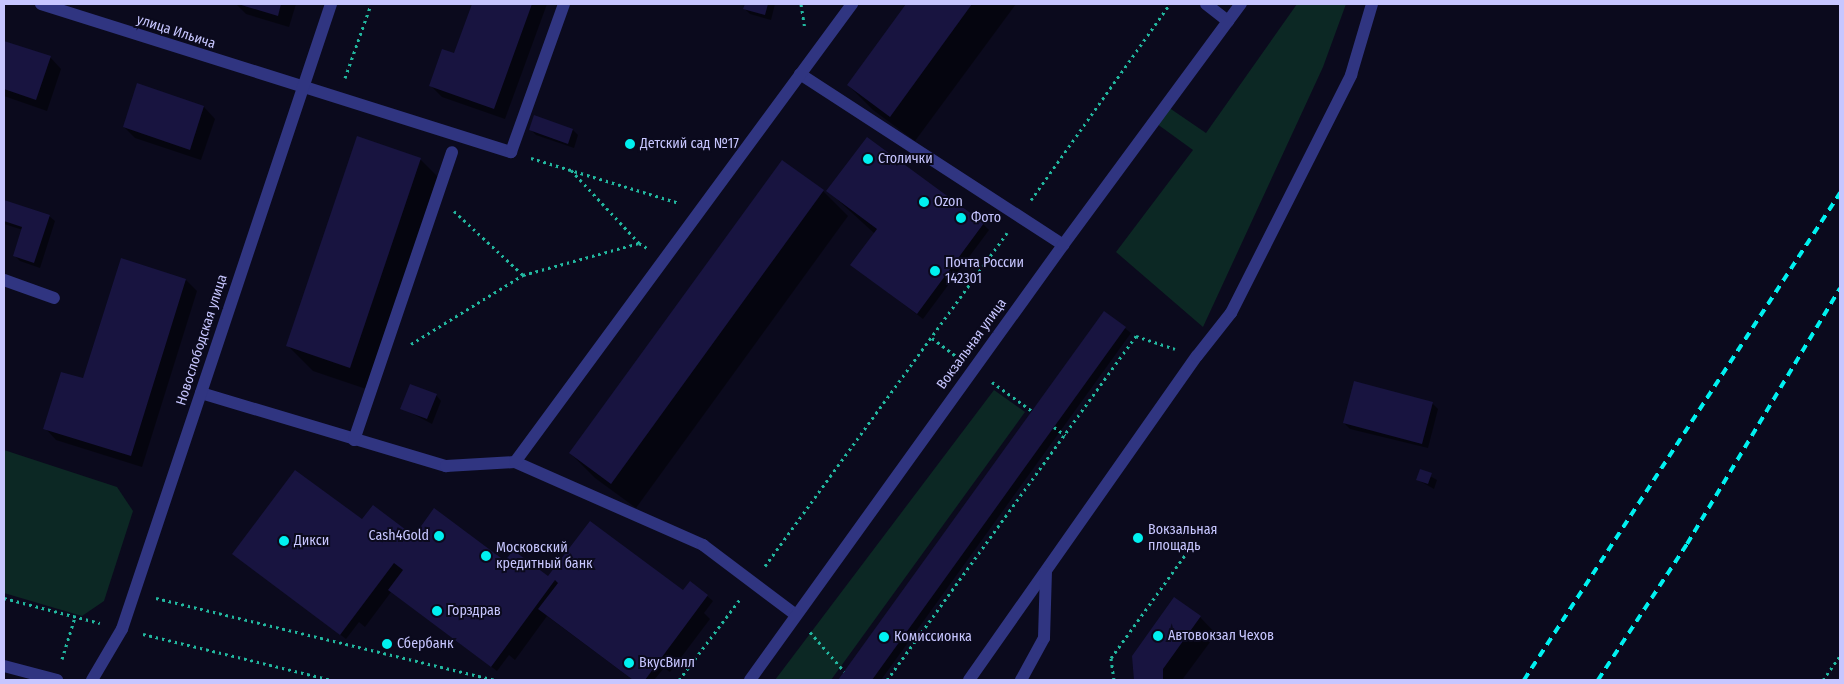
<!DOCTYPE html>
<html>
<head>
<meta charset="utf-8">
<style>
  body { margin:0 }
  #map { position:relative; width:1844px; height:684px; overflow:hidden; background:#0b0a1d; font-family:"Fira Sans Condensed",sans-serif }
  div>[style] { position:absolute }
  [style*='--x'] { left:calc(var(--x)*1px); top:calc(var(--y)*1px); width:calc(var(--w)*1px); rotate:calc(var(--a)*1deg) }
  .green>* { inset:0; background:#0c2824 }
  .shadow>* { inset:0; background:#0007 }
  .building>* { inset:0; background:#181440 }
  .path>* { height:3px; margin-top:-1.5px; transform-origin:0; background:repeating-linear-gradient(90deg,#22b79f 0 2.5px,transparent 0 6.5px) }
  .minor>* { height:12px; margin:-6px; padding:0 6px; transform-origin:6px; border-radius:6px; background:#303581 }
  .rail>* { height:4px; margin-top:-2px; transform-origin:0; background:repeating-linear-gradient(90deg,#00f1f0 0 8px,transparent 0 14px) }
  .dots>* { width:14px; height:14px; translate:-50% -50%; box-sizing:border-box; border:2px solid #0b0a1d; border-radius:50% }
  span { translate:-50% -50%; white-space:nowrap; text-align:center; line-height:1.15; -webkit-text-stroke:4px #0b0a1d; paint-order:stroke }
  .street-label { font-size:14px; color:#c7c6ff }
  .poi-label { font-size:14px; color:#c7c6ff }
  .left { translate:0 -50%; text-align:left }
  .right { translate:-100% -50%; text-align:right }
  .frame { position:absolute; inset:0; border:5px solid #c7c6ff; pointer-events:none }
</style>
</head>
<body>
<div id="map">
  <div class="green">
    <i style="clip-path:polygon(1297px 4px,1346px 4px,1323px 67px,1203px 327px,1116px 252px,1193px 150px,1153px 121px,1165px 105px,1206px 133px)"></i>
    <i style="clip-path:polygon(994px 390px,1025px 412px,831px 680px,775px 680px)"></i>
    <i style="clip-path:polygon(4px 450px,117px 487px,133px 511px,104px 601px,82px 616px,4px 593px)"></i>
  </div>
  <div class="shadow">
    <i style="clip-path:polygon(236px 4px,296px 4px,289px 27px,246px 14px)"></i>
    <i style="clip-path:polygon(473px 4px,547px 4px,505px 119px,442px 97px,431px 86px,454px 55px)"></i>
    <i style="clip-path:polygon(746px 4px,775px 4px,771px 20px,750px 14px,745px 9px)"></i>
    <i style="clip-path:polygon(908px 4px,1016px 4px,915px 141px,873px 110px,848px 85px)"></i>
    <i style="clip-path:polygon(4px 42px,50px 57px,61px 69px,47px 111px,4px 96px)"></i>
    <i style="clip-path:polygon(204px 107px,215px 119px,201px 160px,135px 138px,124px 127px)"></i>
    <i style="clip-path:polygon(535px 116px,573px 130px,578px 135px,574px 148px,536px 135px,531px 130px)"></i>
    <i style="clip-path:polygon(420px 159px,445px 184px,375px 392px,313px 371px,288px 346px)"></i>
    <i style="clip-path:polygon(823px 191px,848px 216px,636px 508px,595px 478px,570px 453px)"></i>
    <i style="clip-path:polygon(828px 191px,983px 224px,989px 230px,923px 319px,852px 265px,875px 234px)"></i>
    <i style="clip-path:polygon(4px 201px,49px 216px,55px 221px,40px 268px,20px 261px,15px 256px,23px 230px,4px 224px)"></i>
    <i style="clip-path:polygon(186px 280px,197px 291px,142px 467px,56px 440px,45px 428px,84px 380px)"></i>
    <i style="clip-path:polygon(1104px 312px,1131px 333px,881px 680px,839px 680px)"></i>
    <i style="clip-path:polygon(436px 395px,441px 401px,432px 424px,402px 408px)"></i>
    <i style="clip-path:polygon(1432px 403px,1438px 409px,1428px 448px,1350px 429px,1344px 423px)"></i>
    <i style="clip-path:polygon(1421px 471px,1437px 480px,1434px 489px,1418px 480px)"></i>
    <i style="clip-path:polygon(362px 521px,506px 562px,514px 552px,556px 583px,550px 576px,707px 596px,713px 601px,704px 613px,710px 619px,670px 672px,664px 668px,654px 680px,633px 680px,547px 616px,515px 660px,509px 655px,497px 671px,391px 592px,365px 627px,359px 622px,346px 639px,233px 554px)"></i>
    <i style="clip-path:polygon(1200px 617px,1216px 634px,1182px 680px,1135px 680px,1133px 657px)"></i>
  </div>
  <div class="building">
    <i style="clip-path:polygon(238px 4px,281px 4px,278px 16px)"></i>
    <i style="clip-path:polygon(472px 4px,532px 4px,494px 109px,429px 86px,442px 49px,454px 53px)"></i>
    <i style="clip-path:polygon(745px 4px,768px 4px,765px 15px,743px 9px)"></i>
    <i style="clip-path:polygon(906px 4px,972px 4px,890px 117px,847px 85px)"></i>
    <i style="clip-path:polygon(4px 41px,51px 56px,36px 100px,4px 89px)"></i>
    <i style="clip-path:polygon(137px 83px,204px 106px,190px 150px,123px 127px)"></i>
    <i style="clip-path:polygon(534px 115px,573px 129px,568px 144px,529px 130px)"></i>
    <i style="clip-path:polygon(357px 136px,421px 158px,350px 368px,286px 346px)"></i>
    <i style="clip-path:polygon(867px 137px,984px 223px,917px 314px,850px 265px,877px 229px,826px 191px)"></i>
    <i style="clip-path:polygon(782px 160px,824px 190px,611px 484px,569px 453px)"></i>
    <i style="clip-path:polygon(4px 200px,50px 215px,34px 263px,13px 256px,22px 227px,4px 221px)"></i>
    <i style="clip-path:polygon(121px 258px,186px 279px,131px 456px,43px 429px,61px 372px,83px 378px)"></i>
    <i style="clip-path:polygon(1104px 311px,1126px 327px,872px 680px,838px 680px)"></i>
    <i style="clip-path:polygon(1354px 381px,1433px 402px,1422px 444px,1343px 423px)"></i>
    <i style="clip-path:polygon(410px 384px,437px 394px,427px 419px,400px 409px)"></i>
    <i style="clip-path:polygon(1420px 469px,1432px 473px,1428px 484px,1416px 480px)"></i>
    <i style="clip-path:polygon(295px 470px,362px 519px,373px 505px,414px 536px,434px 508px,505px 561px,513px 550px,548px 576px,590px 521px,683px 590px,690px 581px,708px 595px,645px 680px,633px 680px,538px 609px,558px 583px,555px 580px,491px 667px,388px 590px,403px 570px,394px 563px,340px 635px,232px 554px)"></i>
    <i style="clip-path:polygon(1174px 597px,1201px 616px,1163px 669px,1163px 680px,1134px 680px,1132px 656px)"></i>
  </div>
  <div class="path">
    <i style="--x:801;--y:4;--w:25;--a:81"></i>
    <i style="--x:345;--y:78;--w:78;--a:-70.6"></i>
    <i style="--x:531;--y:158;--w:155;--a:16.9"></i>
    <i style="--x:571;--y:170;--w:100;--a:47"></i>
    <i style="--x:1031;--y:200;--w:240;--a:-54.7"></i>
    <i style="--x:454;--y:211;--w:94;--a:42.8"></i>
    <i style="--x:523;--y:275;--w:120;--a:-15.4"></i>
    <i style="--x:639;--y:243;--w:9;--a:32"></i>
    <i style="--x:932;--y:338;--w:30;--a:37"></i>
    <i style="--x:411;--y:344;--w:132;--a:-31.6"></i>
    <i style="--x:992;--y:382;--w:49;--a:35.9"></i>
    <i style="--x:1054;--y:427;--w:14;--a:36"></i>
    <i style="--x:765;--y:566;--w:412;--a:-54"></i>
    <i style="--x:4;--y:598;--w:99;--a:14.6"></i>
    <i style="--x:156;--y:598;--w:350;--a:13.6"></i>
    <i style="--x:810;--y:632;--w:52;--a:48.9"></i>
    <i style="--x:143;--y:634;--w:194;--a:13.7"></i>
    <i style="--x:62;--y:659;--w:44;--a:-72.8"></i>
    <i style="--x:679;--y:680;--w:101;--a:-53"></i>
    <i style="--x:887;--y:680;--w:425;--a:-54.1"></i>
    <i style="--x:1136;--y:336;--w:41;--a:18.4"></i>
    <i style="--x:1114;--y:680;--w:22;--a:-98"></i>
    <i style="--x:1111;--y:658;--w:132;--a:-54.3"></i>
    <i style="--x:1823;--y:680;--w:29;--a:-55"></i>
  </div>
  <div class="minor">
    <i style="--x:41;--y:4;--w:493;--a:17.5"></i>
    <i style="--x:511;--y:152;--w:157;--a:-70.3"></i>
    <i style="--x:1206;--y:4;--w:28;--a:38"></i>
    <i style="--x:800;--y:74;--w:314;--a:33"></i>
    <i style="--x:4;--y:280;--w:53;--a:19.8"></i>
    <i style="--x:201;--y:393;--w:256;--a:16.6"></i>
    <i style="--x:446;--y:466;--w:69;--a:-3.3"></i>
    <i style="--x:515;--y:462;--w:206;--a:23.8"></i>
    <i style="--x:703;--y:545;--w:116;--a:37"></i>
    <i style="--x:354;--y:440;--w:304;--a:-71.2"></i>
    <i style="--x:515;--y:462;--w:569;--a:-53.65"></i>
    <i style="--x:4;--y:666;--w:55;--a:14.8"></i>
    <i style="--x:92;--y:680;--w:59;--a:-59.5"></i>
    <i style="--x:122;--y:629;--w:659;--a:-71.51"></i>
    <i style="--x:750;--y:680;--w:536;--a:-54.26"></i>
    <i style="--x:1063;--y:245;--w:300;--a:-53.6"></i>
    <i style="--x:969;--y:680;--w:396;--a:-54.9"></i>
    <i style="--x:1197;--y:356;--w:55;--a:-51.7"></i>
    <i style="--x:1231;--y:313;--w:267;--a:-63.2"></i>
    <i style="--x:1351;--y:75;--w:74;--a:-73.5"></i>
    <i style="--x:1021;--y:680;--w:48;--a:-61.3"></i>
    <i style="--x:1044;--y:638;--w:66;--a:-88.3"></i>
  </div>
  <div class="rail">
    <i style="--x:1524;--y:680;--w:581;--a:-57.02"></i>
    <i style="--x:1598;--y:680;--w:163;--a:-56.8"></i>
    <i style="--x:1687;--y:544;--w:298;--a:-59.1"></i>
  </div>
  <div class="dots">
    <i style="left:630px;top:144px;background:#00f1f0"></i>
    <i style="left:868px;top:159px;background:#00f1f0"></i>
    <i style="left:924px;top:202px;background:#00f1f0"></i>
    <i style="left:961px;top:218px;background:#00f1f0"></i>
    <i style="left:935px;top:271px;background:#00f1f0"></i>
    <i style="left:439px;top:536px;background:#00f1f0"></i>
    <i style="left:1138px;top:538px;background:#00f1f0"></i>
    <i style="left:284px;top:541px;background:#00f1f0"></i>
    <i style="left:486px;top:556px;background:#00f1f0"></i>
    <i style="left:437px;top:611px;background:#00f1f0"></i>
    <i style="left:1158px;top:636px;background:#00f1f0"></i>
    <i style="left:884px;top:637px;background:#00f1f0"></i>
    <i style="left:387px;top:644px;background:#00f1f0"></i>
    <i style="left:629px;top:663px;background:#00f1f0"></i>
  </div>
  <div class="street-label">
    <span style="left:176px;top:32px;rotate:18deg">улица Ильича</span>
    <span style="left:202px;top:340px;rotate:-72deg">Новослободская улица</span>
    <span style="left:972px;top:344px;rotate:-54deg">Вокзальная улица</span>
  </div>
  <div class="poi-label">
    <span class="left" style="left:640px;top:144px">Детский сад №17</span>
    <span class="left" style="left:878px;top:159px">Столички</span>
    <span class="left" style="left:934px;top:202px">Ozon</span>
    <span class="left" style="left:971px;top:218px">Фото</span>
    <span class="left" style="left:945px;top:271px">Почта России<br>142301</span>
    <span class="left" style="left:1148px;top:538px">Вокзальная<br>площадь</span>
    <span class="right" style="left:429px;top:536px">Cash4Gold</span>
    <span class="left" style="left:294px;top:541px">Дикси</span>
    <span class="left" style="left:496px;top:556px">Московский<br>кредитный банк</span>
    <span class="left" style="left:447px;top:611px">Горздрав</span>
    <span class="left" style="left:1168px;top:636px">Автовокзал Чехов</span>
    <span class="left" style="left:894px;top:637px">Комиссионка</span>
    <span class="left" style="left:397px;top:644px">Сбербанк</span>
    <span class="left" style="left:639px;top:663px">ВкусВилл</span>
  </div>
  <div class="frame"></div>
</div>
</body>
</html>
